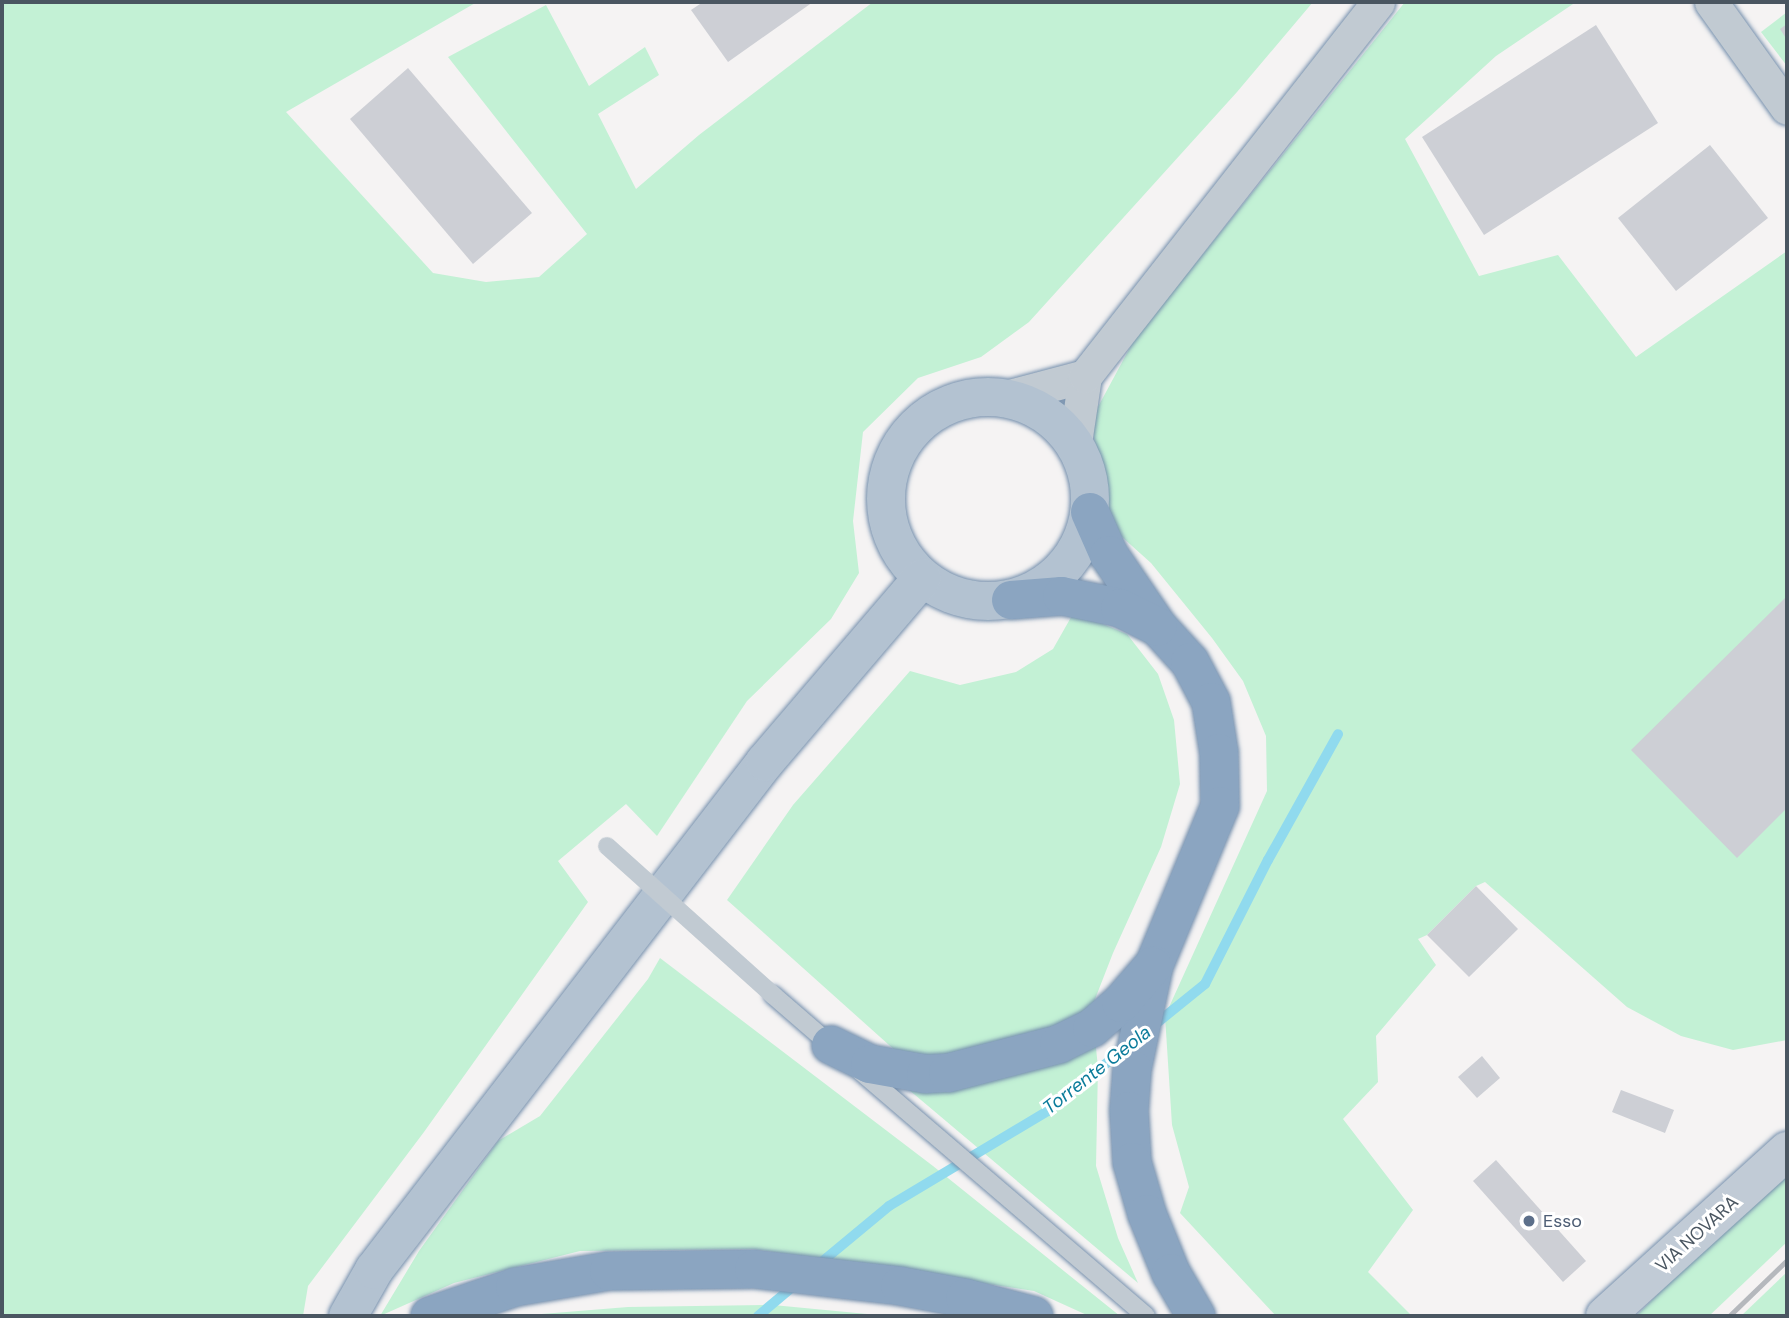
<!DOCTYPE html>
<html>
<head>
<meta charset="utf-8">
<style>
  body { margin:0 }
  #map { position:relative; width:1789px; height:1318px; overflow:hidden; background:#f5f3f3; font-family:"DM Sans",sans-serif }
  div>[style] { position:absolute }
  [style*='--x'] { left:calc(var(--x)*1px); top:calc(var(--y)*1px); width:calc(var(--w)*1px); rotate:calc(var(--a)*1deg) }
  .green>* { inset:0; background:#c3f1d5 }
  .stream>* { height:10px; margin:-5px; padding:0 5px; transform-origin:5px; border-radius:5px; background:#90daee }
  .building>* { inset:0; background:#cdcfd5 }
  .roads { filter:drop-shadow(0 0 2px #7690ad) drop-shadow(0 0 2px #7690ad) }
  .lane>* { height:18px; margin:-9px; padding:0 9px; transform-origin:9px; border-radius:9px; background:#c1cad2 }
  .street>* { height:33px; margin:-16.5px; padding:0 16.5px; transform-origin:16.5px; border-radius:16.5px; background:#c1cad2 }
  .secondary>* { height:38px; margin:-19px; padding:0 19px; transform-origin:19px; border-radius:19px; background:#c1cbd6 }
  .primary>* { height:38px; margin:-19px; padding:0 19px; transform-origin:19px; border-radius:19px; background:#b3c2d1 }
  .primary>.ring { margin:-19px; padding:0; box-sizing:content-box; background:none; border:38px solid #b3c2d1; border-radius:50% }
  .highway>* { height:38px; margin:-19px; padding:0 19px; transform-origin:19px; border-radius:19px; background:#8ba5c1 }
  .rail>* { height:5px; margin:-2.5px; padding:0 2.5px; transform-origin:2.5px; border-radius:2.5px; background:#b5b8bd }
  .lane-bridge>* { height:18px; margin:-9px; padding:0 9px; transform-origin:9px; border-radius:9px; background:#c1cad2 }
  .dots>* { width:19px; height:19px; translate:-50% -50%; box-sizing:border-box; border:4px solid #fff; border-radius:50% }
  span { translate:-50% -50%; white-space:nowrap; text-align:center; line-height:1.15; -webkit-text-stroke:6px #fff; paint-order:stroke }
  .service-label { font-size:18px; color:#4e5e75 }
  .left { translate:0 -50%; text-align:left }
  .street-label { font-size:18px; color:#4a5661 }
  .water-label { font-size:19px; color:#0c7c9b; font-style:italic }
  .frame { position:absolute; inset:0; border:4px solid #4a5661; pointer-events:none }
</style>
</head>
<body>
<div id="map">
  <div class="green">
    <i style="clip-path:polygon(2px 2px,477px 2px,286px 112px,433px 273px,486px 282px,539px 277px,587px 234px,448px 57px,546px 5px,589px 86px,645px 47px,659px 75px,598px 114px,636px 189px,699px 135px,873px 2px,1313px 2px,1237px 92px,1029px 322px,981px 357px,918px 378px,863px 432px,853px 521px,859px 573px,831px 619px,747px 701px,657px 836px,626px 804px,558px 861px,588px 902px,424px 1132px,308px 1286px,303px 1316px,2px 1316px)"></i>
    <i style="clip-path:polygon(1405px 2px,1576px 2px,1496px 56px,1405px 139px,1479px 276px,1558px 255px,1636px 357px,1787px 251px,1787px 1040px,1733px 1050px,1681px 1036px,1627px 1007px,1485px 882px,1476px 886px,1427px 935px,1418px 939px,1436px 965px,1376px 1036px,1378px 1082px,1343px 1119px,1413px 1210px,1368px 1272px,1412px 1316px,1276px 1316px,1180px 1213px,1189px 1187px,1172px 1125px,1165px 1016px,1267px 791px,1266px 736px,1243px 681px,1212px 638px,1151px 563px,1112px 528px,1098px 476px,1092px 418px,1134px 340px)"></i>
    <i style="clip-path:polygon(1787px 12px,1787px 66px,1761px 32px)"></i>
    <i style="clip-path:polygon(1074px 612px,1127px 634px,1158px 674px,1174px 720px,1180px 784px,1161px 847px,1113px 953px,1083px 1030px,908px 1062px,727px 900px,793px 805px,910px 671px,960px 685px,1016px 672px,1053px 649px)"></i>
    <i style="clip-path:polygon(660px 958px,933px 1166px,1120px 1316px,1089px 1316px,1034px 1291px,753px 1249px,580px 1251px,454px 1283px,380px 1316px,419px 1251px,498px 1141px,540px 1116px,648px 979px)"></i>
    <i style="clip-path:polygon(1095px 1039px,1098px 1067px,1096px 1166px,1118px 1238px,1138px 1283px,902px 1084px)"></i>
    <i style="clip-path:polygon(1787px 1165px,1787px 1242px,1709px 1316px,1636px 1316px)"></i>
    <i style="clip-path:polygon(1787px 1272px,1787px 1316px,1741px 1316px)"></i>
    <i style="clip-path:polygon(773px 1305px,888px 1316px,517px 1316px,628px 1307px)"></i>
  </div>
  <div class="stream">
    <i style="--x:1153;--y:1026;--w:67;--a:-38.9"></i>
    <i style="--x:1205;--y:984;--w:139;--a:-63.1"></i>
    <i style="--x:1268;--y:860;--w:144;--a:-60.9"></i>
    <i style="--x:818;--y:1265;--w:92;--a:-39.7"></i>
    <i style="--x:889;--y:1206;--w:185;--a:-30.9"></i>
    <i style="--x:1048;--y:1111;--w:99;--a:-39.3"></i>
    <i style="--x:758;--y:1316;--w:50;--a:-40.1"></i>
  </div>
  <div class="building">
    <i style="clip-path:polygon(703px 2px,813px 2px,728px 62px,691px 10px)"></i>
    <i style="clip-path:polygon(1787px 24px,1787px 40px,1780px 29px)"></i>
    <i style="clip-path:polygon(1596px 25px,1658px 123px,1484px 235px,1422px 137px)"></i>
    <i style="clip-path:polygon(408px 68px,532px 213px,473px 264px,350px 119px)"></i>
    <i style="clip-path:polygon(1710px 145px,1768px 218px,1676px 291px,1618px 218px)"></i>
    <i style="clip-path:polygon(1787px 596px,1787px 808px,1737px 858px,1631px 750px)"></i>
    <i style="clip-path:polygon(1476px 886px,1518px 929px,1469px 977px,1427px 935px)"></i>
    <i style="clip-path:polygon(1482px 1056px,1500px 1078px,1477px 1098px,1458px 1077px)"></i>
    <i style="clip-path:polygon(1621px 1090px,1674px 1110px,1665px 1133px,1612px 1112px)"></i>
    <i style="clip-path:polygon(1496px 1160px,1586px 1261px,1563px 1282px,1473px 1181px)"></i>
  </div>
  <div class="roads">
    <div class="lane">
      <i style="--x:773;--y:995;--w:79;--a:40.9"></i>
      <i style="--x:859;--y:1070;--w:378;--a:40.6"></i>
    </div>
    <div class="street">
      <i style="--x:1711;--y:2;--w:130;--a:54.4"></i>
      <i style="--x:1006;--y:397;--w:82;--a:-14.9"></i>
      <i style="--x:1075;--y:443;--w:68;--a:-81.5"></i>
      <i style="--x:1085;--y:376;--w:475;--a:-51.9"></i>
    </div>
    <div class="secondary">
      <i style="--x:1605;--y:1316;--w:246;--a:-42.2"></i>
    </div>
    <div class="primary">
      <i class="ring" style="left:886px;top:397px;width:166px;height:166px"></i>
      <i style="--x:348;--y:1316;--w:53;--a:-60.5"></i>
      <i style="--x:374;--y:1270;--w:641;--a:-52.42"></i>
      <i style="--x:765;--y:762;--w:242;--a:-49.5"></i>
    </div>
    <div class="highway">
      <i style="--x:1090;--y:512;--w:47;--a:66.2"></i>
      <i style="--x:1109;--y:555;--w:87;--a:55.8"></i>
      <i style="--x:1158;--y:627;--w:47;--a:47.6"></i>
      <i style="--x:1190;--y:662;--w:45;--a:62.3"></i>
      <i style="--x:1211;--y:702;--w:52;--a:81.1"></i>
      <i style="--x:1219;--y:753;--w:53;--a:88.9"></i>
      <i style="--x:1220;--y:806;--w:172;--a:112.5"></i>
      <i style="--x:1154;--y:965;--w:106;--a:101.9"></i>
      <i style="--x:1132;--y:1069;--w:42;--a:94.1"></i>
      <i style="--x:1129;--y:1111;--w:51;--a:86.6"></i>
      <i style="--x:1132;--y:1162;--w:54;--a:73.9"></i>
      <i style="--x:1147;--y:1214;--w:64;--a:67.9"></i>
      <i style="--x:1171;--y:1273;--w:50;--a:59.8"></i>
      <i style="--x:1011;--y:600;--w:51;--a:-4.5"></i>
      <i style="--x:1062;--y:596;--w:59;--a:11.7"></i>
      <i style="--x:1120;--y:608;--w:42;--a:26.6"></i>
      <i style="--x:831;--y:1045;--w:43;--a:26"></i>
      <i style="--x:870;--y:1064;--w:57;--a:10.1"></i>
      <i style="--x:926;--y:1074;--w:22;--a:-3"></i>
      <i style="--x:948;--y:1073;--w:115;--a:-14.6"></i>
      <i style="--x:1059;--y:1044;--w:37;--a:-26"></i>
      <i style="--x:1092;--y:1028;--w:38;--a:-41"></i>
      <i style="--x:1121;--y:1003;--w:48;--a:-49.3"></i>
      <i style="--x:430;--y:1316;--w:90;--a:-18.8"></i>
      <i style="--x:515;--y:1287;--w:95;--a:-9.7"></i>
      <i style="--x:609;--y:1271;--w:145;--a:-0.8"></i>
      <i style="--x:754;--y:1269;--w:147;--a:6.6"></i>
      <i style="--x:900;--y:1286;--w:66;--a:10.5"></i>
      <i style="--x:965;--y:1298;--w:71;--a:14.6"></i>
    </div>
  </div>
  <div class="rail">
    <i style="--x:1729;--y:1316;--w:81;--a:-44"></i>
  </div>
  <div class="lane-bridge">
    <i style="--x:607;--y:846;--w:223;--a:41.9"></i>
  </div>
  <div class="dots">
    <i style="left:1529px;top:1221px;background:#5c6f8a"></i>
  </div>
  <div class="service-label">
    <span class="left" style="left:1543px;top:1221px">Esso</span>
  </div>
  <div class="street-label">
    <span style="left:1697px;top:1234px;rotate:-42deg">VIA NOVARA</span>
  </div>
  <div class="water-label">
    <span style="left:1097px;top:1070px;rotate:-38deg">Torrente Geola</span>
  </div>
  <div class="frame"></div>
</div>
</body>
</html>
